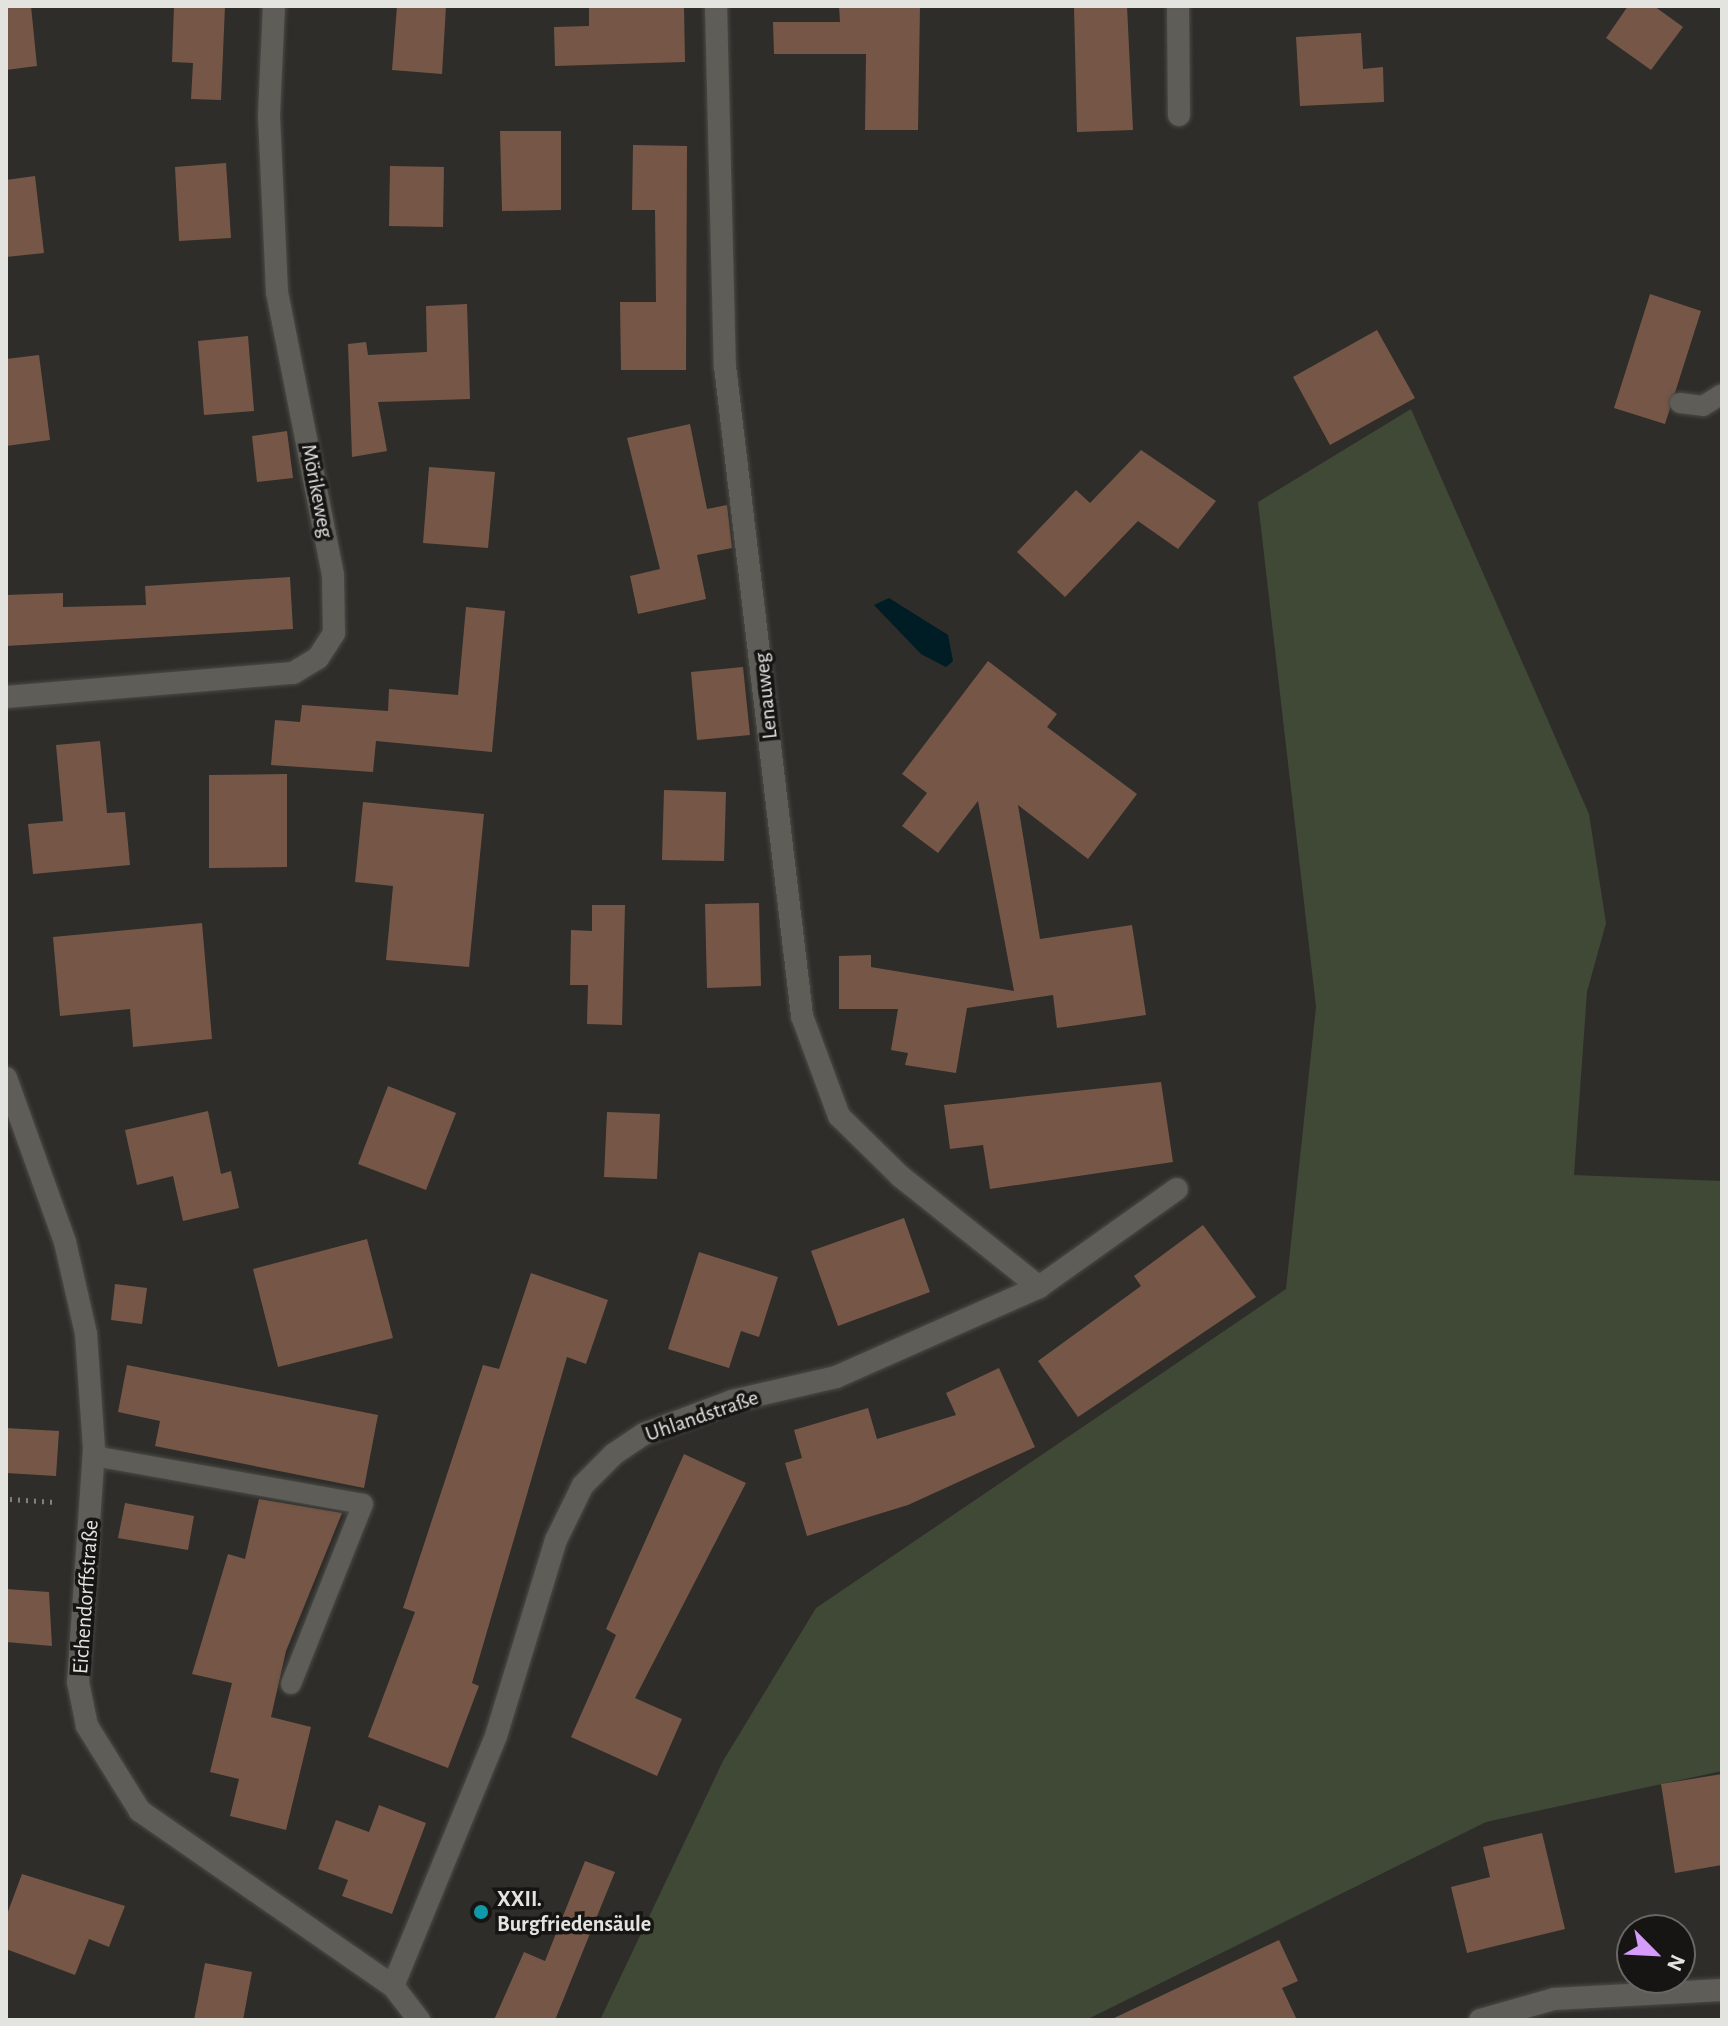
<!DOCTYPE html>
<html>
<head>
<meta charset="utf-8">
<style>
  body { margin:0 }
  #map { position:relative; width:1728px; height:2026px; overflow:hidden; background:#2e2d29; font-family:"Alegreya Sans",sans-serif }
  div>[style] { position:absolute }
  [style*='--x'] { left:calc(var(--x)*1px); top:calc(var(--y)*1px); width:calc(var(--w)*1px); rotate:calc(var(--a)*1deg) }
  .green>* { inset:0; background:#3f4936 }
  .water>* { inset:0; background:#001c24 }
  .building>* { inset:0; background:#765747 }
  .path>* { height:5px; margin-top:-2.5px; transform-origin:0; background:repeating-linear-gradient(90deg,#81817d 0 2px,transparent 0 8px) }
  .roads { filter:drop-shadow(0 0 2px #4b4b47) drop-shadow(0 0 2px #4b4b47) }
  .service>* { height:20px; margin:-10px; padding:0 10px; transform-origin:10px; border-radius:10px; background:#5e5d58 }
  .minor>* { height:22px; margin:-11px; padding:0 11px; transform-origin:11px; border-radius:11px; background:#5e5d58 }
  .dots>* { width:22px; height:22px; translate:-50% -50%; box-sizing:border-box; border:4px solid #161513; border-radius:50% }
  span { translate:-50% -50%; white-space:nowrap; text-align:center; line-height:1.15; -webkit-text-stroke:7px #161513; paint-order:stroke }
  .street-label { font-size:22px; color:#e3e3e0 }
  .poi-label { font-size:22px; color:#e3e3e0; font-weight:700 }
  .left { translate:0 -50%; text-align:left }
  .frame { position:absolute; inset:0; border:8px solid #e3e3e0; pointer-events:none }
  .north { position:absolute; left:1616px; top:1914px; width:80px; height:80px; box-sizing:border-box; background:#161513; border:2px solid #686765; border-radius:50%; rotate:114deg; font-size:22px; font-weight:700; line-height:32px; text-align:center; color:#e3e3e0 }
  .north::after { content:''; display:block; margin:auto; width:28px; height:36px; background:#d59cfb; clip-path:polygon(50% 0,100% 100%,50% 72%,0 100%) }
</style>
</head>
<body>
<div id="map">
  <div class="green">
    <i style="clip-path:polygon(1411px 409px,1589px 814px,1606px 923px,1587px 992px,1574px 1175px,1722px 1181px,1722px 1771px,1486px 1822px,1086px 2020px,600px 2020px,723px 1761px,816px 1608px,1286px 1289px,1316px 1007px,1258px 502px)"></i>
  </div>
  <div class="water">
    <i style="clip-path:polygon(889px 598px,948px 635px,953px 661px,946px 667px,921px 654px,874px 605px)"></i>
  </div>
  <div class="building">
    <i style="clip-path:polygon(6px 6px,31px 6px,37px 66px,6px 70px)"></i>
    <i style="clip-path:polygon(174px 6px,225px 6px,221px 100px,191px 99px,193px 63px,172px 62px)"></i>
    <i style="clip-path:polygon(397px 6px,446px 6px,442px 74px,392px 70px)"></i>
    <i style="clip-path:polygon(589px 6px,684px 6px,685px 62px,555px 66px,554px 27px,589px 26px)"></i>
    <i style="clip-path:polygon(839px 6px,920px 6px,918px 130px,865px 130px,866px 54px,774px 54px,773px 22px,840px 22px)"></i>
    <i style="clip-path:polygon(1074px 6px,1127px 6px,1133px 130px,1077px 132px)"></i>
    <i style="clip-path:polygon(1628px 6px,1654px 6px,1683px 27px,1651px 70px,1606px 38px)"></i>
    <i style="clip-path:polygon(1361px 33px,1363px 69px,1383px 67px,1384px 102px,1300px 106px,1296px 37px)"></i>
    <i style="clip-path:polygon(500px 131px,561px 131px,561px 210px,502px 211px)"></i>
    <i style="clip-path:polygon(633px 145px,687px 146px,686px 370px,621px 370px,620px 302px,656px 302px,655px 210px,632px 210px)"></i>
    <i style="clip-path:polygon(226px 163px,231px 238px,179px 241px,175px 167px)"></i>
    <i style="clip-path:polygon(390px 166px,444px 167px,443px 227px,389px 226px)"></i>
    <i style="clip-path:polygon(35px 176px,44px 253px,6px 257px,6px 180px)"></i>
    <i style="clip-path:polygon(1650px 294px,1701px 311px,1665px 424px,1614px 408px)"></i>
    <i style="clip-path:polygon(467px 304px,470px 399px,378px 402px,387px 451px,352px 457px,348px 344px,366px 342px,368px 355px,427px 352px,426px 306px)"></i>
    <i style="clip-path:polygon(1377px 330px,1415px 398px,1330px 445px,1293px 377px)"></i>
    <i style="clip-path:polygon(248px 336px,254px 411px,204px 415px,198px 341px)"></i>
    <i style="clip-path:polygon(39px 355px,50px 440px,6px 446px,6px 359px)"></i>
    <i style="clip-path:polygon(690px 424px,707px 509px,727px 505px,732px 548px,697px 555px,706px 599px,638px 614px,630px 576px,660px 569px,627px 438px)"></i>
    <i style="clip-path:polygon(287px 431px,293px 478px,257px 482px,252px 436px)"></i>
    <i style="clip-path:polygon(1141px 450px,1216px 501px,1178px 549px,1138px 521px,1065px 597px,1017px 552px,1076px 490px,1090px 503px)"></i>
    <i style="clip-path:polygon(429px 467px,495px 472px,488px 548px,423px 543px)"></i>
    <i style="clip-path:polygon(290px 577px,293px 629px,6px 646px,6px 595px,63px 593px,63px 607px,146px 605px,145px 586px)"></i>
    <i style="clip-path:polygon(466px 607px,505px 611px,492px 752px,376px 741px,373px 772px,271px 765px,275px 720px,300px 722px,302px 705px,388px 711px,389px 689px,458px 695px)"></i>
    <i style="clip-path:polygon(988px 661px,1057px 714px,1047px 727px,1137px 794px,1088px 859px,1018px 805px,1040px 939px,1132px 925px,1146px 1015px,1057px 1028px,1053px 995px,967px 1008px,956px 1073px,905px 1065px,908px 1053px,891px 1050px,898px 1009px,839px 1009px,839px 956px,871px 955px,871px 967px,1014px 991px,978px 801px,938px 853px,902px 826px,927px 793px,902px 774px)"></i>
    <i style="clip-path:polygon(743px 667px,750px 735px,697px 740px,691px 672px)"></i>
    <i style="clip-path:polygon(100px 741px,107px 813px,125px 812px,130px 865px,33px 874px,28px 824px,63px 821px,56px 745px)"></i>
    <i style="clip-path:polygon(287px 774px,287px 867px,209px 868px,209px 775px)"></i>
    <i style="clip-path:polygon(664px 790px,726px 792px,724px 861px,662px 860px)"></i>
    <i style="clip-path:polygon(363px 802px,484px 814px,469px 967px,386px 960px,393px 886px,355px 882px)"></i>
    <i style="clip-path:polygon(759px 903px,761px 986px,707px 988px,705px 904px)"></i>
    <i style="clip-path:polygon(592px 905px,625px 905px,622px 1025px,587px 1024px,588px 985px,570px 985px,571px 930px,592px 931px)"></i>
    <i style="clip-path:polygon(202px 923px,212px 1039px,133px 1047px,130px 1009px,60px 1016px,53px 937px)"></i>
    <i style="clip-path:polygon(1161px 1082px,1173px 1162px,990px 1189px,983px 1145px,950px 1149px,944px 1105px)"></i>
    <i style="clip-path:polygon(388px 1086px,456px 1113px,426px 1190px,358px 1164px)"></i>
    <i style="clip-path:polygon(208px 1111px,221px 1174px,231px 1171px,239px 1208px,183px 1221px,173px 1176px,137px 1185px,125px 1130px)"></i>
    <i style="clip-path:polygon(607px 1112px,660px 1114px,657px 1179px,604px 1177px)"></i>
    <i style="clip-path:polygon(904px 1218px,930px 1292px,838px 1326px,811px 1251px)"></i>
    <i style="clip-path:polygon(1203px 1225px,1256px 1297px,1078px 1417px,1038px 1361px,1141px 1286px,1134px 1276px)"></i>
    <i style="clip-path:polygon(367px 1239px,393px 1338px,278px 1367px,253px 1269px)"></i>
    <i style="clip-path:polygon(699px 1252px,778px 1277px,759px 1337px,741px 1331px,729px 1368px,668px 1349px)"></i>
    <i style="clip-path:polygon(531px 1273px,608px 1300px,586px 1364px,567px 1357px,472px 1683px,479px 1686px,448px 1768px,368px 1737px,415px 1612px,403px 1608px,483px 1365px,499px 1369px)"></i>
    <i style="clip-path:polygon(115px 1284px,147px 1288px,142px 1324px,111px 1320px)"></i>
    <i style="clip-path:polygon(127px 1365px,378px 1415px,364px 1488px,155px 1446px,160px 1421px,118px 1412px)"></i>
    <i style="clip-path:polygon(999px 1368px,1035px 1447px,908px 1505px,807px 1536px,785px 1463px,802px 1458px,794px 1430px,868px 1408px,877px 1439px,956px 1415px,946px 1393px)"></i>
    <i style="clip-path:polygon(6px 1428px,59px 1431px,56px 1476px,6px 1473px)"></i>
    <i style="clip-path:polygon(684px 1454px,746px 1483px,635px 1698px,682px 1719px,657px 1776px,571px 1737px,616px 1635px,606px 1629px)"></i>
    <i style="clip-path:polygon(259px 1499px,342px 1513px,286px 1651px,271px 1717px,311px 1727px,286px 1830px,230px 1816px,239px 1779px,210px 1772px,232px 1683px,192px 1674px,228px 1554px,245px 1559px)"></i>
    <i style="clip-path:polygon(125px 1503px,194px 1516px,188px 1550px,118px 1538px)"></i>
    <i style="clip-path:polygon(6px 1589px,49px 1592px,52px 1646px,6px 1642px)"></i>
    <i style="clip-path:polygon(1722px 1774px,1722px 1865px,1675px 1873px,1661px 1784px)"></i>
    <i style="clip-path:polygon(379px 1805px,426px 1823px,392px 1914px,342px 1896px,348px 1880px,318px 1869px,336px 1820px,369px 1832px)"></i>
    <i style="clip-path:polygon(1542px 1833px,1565px 1929px,1467px 1953px,1451px 1887px,1490px 1877px,1483px 1847px)"></i>
    <i style="clip-path:polygon(585px 1861px,615px 1872px,555px 2020px,494px 2020px,524px 1952px,545px 1961px)"></i>
    <i style="clip-path:polygon(22px 1874px,125px 1906px,109px 1947px,89px 1939px,75px 1975px,6px 1949px,6px 1917px)"></i>
    <i style="clip-path:polygon(1279px 1940px,1298px 1981px,1282px 1988px,1297px 2020px,1110px 2020px)"></i>
    <i style="clip-path:polygon(205px 1963px,252px 1972px,243px 2020px,194px 2020px)"></i>
  </div>
  <div class="path">
    <i style="--x:10;--y:1499;--w:45;--a:3.8"></i>
  </div>
  <div class="roads">
    <div class="service">
      <i style="--x:1680;--y:403;--w:23;--a:7"></i>
      <i style="--x:1703;--y:406;--w:22;--a:-32"></i>
      <i style="--x:94;--y:1456;--w:273;--a:10.1"></i>
      <i style="--x:363;--y:1504;--w:194;--a:111.8"></i>
    </div>
    <div class="minor">
      <i style="--x:716;--y:6;--w:360;--a:88.6"></i>
      <i style="--x:725;--y:366;--w:655;--a:83.24"></i>
      <i style="--x:802;--y:1016;--w:107;--a:69.7"></i>
      <i style="--x:839;--y:1116;--w:86;--a:44.5"></i>
      <i style="--x:900;--y:1176;--w:178;--a:38.6"></i>
      <i style="--x:1178;--y:6;--w:109;--a:89.5"></i>
      <i style="--x:6;--y:697;--w:288;--a:-4.8"></i>
      <i style="--x:293;--y:673;--w:29;--a:-31"></i>
      <i style="--x:318;--y:658;--w:30;--a:-57"></i>
      <i style="--x:334;--y:633;--w:58;--a:-91"></i>
      <i style="--x:333;--y:575;--w:288;--a:-101.2"></i>
      <i style="--x:277;--y:292;--w:177;--a:-92.6"></i>
      <i style="--x:269;--y:115;--w:109;--a:-87.4"></i>
      <i style="--x:6;--y:1078;--w:174;--a:70.2"></i>
      <i style="--x:65;--y:1242;--w:94;--a:77.1"></i>
      <i style="--x:86;--y:1334;--w:115;--a:86"></i>
      <i style="--x:94;--y:1449;--w:234;--a:93.9"></i>
      <i style="--x:78;--y:1682;--w:45;--a:78.4"></i>
      <i style="--x:87;--y:1726;--w:100;--a:58.1"></i>
      <i style="--x:140;--y:1811;--w:308;--a:34.7"></i>
      <i style="--x:393;--y:1986;--w:43;--a:52.6"></i>
      <i style="--x:393;--y:1986;--w:270;--a:-67.6"></i>
      <i style="--x:496;--y:1736;--w:205;--a:-73"></i>
      <i style="--x:556;--y:1540;--w:61;--a:-63.9"></i>
      <i style="--x:583;--y:1485;--w:44;--a:-45"></i>
      <i style="--x:614;--y:1454;--w:36;--a:-34"></i>
      <i style="--x:644;--y:1434;--w:94;--a:-20.6"></i>
      <i style="--x:732;--y:1401;--w:107;--a:-13"></i>
      <i style="--x:836;--y:1377;--w:222;--a:-23.9"></i>
      <i style="--x:1039;--y:1287;--w:169;--a:-35.4"></i>
      <i style="--x:1480;--y:2020;--w:77;--a:-15.8"></i>
      <i style="--x:1554;--y:1999;--w:168;--a:-3.1"></i>
    </div>
  </div>
  <div class="dots">
    <i style="left:481px;top:1912px;background:#0f9aa8"></i>
  </div>
  <div class="street-label">
    <span style="left:317px;top:491px;rotate:79deg">Mörikeweg</span>
    <span style="left:766px;top:696px;rotate:-96deg">Lenauweg</span>
    <span style="left:702px;top:1416px;rotate:-19deg">Uhlandstraße</span>
    <span style="left:86px;top:1597px;rotate:-86deg">Eichendorffstraße</span>
  </div>
  <div class="poi-label">
    <span class="left" style="left:497px;top:1912px">XXII.<br>Burgfriedensäule</span>
  </div>
  <div class="frame"></div>
  <div class="north">N</div>
</div>
</body>
</html>
